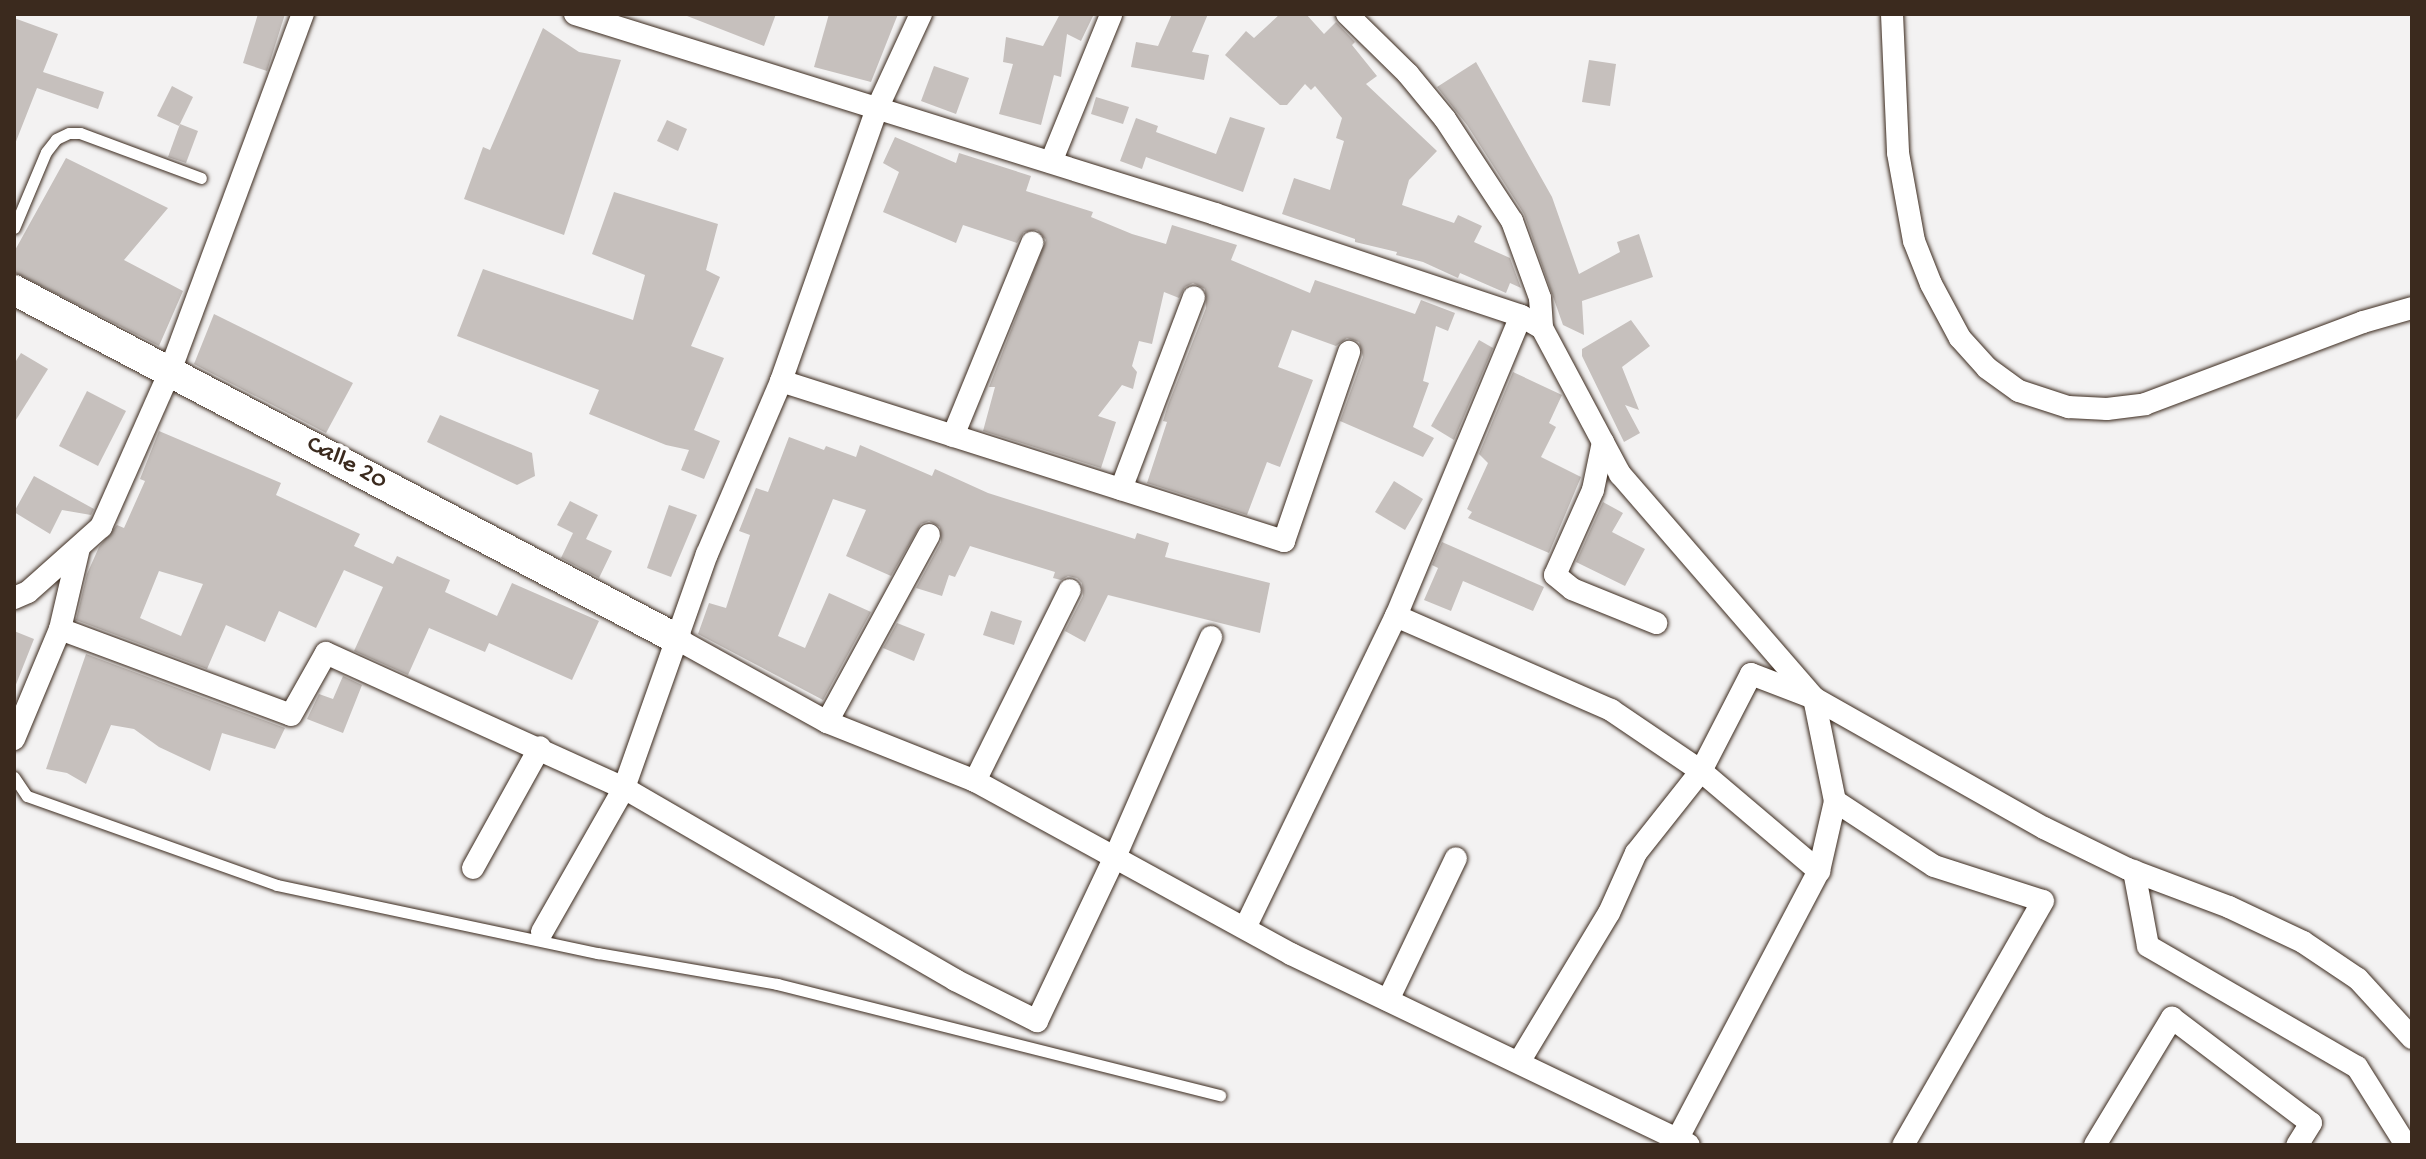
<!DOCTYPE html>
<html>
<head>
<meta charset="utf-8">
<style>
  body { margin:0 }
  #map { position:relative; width:2426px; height:1159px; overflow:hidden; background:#f3f2f2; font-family:"Gochi Hand",sans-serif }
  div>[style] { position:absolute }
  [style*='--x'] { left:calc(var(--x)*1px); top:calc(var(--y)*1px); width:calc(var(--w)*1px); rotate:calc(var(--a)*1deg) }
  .building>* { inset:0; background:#c6c0bd }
  .roads { filter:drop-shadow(0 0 2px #3b2a1e) drop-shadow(0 0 2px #3b2a1e) }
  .service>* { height:11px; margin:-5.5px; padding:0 5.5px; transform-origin:5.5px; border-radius:5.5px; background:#fff }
  .minor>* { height:22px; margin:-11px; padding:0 11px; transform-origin:11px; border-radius:11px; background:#fff }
  .secondary>* { height:30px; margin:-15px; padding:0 15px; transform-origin:15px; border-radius:15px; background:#fff }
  span { translate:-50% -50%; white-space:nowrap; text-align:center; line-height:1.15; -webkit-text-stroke:8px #fff; paint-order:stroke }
  .street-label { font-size:26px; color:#3b2a1e }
  .frame { position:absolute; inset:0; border:16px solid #3b2a1e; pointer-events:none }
</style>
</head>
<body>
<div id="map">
  <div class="building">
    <i style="clip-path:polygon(258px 14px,285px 14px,267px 71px,243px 63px)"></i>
    <i style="clip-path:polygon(682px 14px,776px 14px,764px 46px)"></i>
    <i style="clip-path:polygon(829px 14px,898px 14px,871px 82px,814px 67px)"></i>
    <i style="clip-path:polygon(1060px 14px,1094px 14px,1081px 41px,1067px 34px,1061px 77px,1054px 75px,1041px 125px,999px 114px,1013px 64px,1003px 62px,1006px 37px,1043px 46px)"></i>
    <i style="clip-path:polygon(1172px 14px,1208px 14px,1192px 52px,1209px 55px,1204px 80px,1131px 67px,1136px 42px,1158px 46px)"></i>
    <i style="clip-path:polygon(1280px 14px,1306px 14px,1324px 34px,1336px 22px,1355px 42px,1352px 45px,1377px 76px,1366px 84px,1437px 151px,1409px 180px,1402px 205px,1454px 223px,1458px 215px,1482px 226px,1474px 242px,1510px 258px,1521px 288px,1510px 283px,1506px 293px,1460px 273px,1458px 278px,1423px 262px,1396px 255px,1397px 252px,1355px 242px,1355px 239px,1282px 214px,1294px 178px,1330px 190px,1344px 141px,1336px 138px,1342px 118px,1315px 86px,1311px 90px,1305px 84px,1287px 105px,1280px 105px,1225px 55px,1246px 31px,1254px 38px)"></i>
    <i style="clip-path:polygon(14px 18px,58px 34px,43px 72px,104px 92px,98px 109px,37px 88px,15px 144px)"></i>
    <i style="clip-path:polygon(543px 28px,579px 52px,621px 60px,564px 235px,464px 199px,483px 147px,490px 150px)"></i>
    <i style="clip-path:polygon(1589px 60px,1616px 64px,1610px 106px,1582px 102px)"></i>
    <i style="clip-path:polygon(1476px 62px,1552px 197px,1579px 274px,1620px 252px,1617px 242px,1639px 234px,1653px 277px,1582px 301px,1584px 335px,1563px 325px,1524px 214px,1467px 125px,1437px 87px)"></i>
    <i style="clip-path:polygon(934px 66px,969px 78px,956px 114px,921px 101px)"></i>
    <i style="clip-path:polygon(172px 86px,193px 97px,179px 126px,157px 116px)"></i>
    <i style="clip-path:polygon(1096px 97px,1129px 107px,1123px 124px,1091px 114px)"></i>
    <i style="clip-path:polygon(1230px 117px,1265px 128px,1243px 192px,1146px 157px,1142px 169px,1120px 161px,1136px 118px,1158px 126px,1156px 132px,1216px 154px)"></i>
    <i style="clip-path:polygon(667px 120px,687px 129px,678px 151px,657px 141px)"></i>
    <i style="clip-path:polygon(180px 124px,198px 131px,186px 163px,168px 157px)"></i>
    <i style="clip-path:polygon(895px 137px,956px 163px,959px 153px,1031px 176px,1026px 191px,1093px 212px,1091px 217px,1132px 234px,1166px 244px,1172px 225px,1237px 245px,1231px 260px,1310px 293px,1315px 280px,1415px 314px,1421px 300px,1455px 313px,1448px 331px,1436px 326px,1423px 381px,1429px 383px,1413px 427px,1434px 438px,1423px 457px,1340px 421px,1363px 357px,1359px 342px,1347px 338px,1336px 346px,1292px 330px,1278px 367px,1313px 380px,1280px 467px,1267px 462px,1247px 515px,1147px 483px,1167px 422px,1163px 421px,1168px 405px,1206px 308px,1205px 289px,1193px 283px,1185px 287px,1179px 298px,1164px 292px,1152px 344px,1139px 341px,1132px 366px,1137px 372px,1133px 389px,1122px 385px,1098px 416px,1116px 422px,1101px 468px,983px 431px,995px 387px,989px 387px,1046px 240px,1037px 230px,1024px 232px,1017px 243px,963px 225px,956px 243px,883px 212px,899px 172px,883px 163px)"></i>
    <i style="clip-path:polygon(66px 158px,168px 208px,124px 260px,183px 291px,159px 346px,14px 272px,14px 252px)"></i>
    <i style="clip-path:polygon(614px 192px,718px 224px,706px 270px,720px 277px,691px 346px,724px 358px,694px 430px,720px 441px,704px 479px,681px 470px,689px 450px,666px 445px,589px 414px,599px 390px,457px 336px,483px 269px,633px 320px,645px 275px,592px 254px)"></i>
    <i style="clip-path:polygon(214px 314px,353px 383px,326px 433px,194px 364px)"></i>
    <i style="clip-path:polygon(1631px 320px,1650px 346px,1622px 367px,1639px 410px,1625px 405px,1640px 433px,1624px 442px,1582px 356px,1582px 349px)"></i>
    <i style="clip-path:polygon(1479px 340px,1493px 348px,1454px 440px,1431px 426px)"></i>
    <i style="clip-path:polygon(21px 353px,48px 369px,14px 423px,14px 364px)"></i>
    <i style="clip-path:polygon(1513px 372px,1562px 395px,1549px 423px,1556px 427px,1541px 457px,1581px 477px,1549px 553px,1468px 518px,1472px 512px,1467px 509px,1488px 463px,1479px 454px)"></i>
    <i style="clip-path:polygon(87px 391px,126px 411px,98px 466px,59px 446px)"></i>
    <i style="clip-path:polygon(440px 415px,532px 453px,535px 476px,517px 485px,427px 442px)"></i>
    <i style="clip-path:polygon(evenodd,159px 431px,281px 483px,276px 495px,360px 534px,354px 546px,393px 564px,397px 556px,450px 580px,445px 592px,497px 616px,512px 583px,599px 621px,572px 680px,489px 643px,485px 652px,429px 628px,408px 675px,354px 651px,383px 587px,344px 570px,316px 628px,279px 611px,265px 642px,226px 625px,207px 669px,76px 620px,87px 574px,99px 547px,117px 525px,124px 528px,145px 481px,140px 479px,159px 431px,159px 571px,203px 584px,181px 636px,140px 618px,159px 571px)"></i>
    <i style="clip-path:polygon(789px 437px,824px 450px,826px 446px,856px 457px,860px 445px,932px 476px,935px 469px,988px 493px,1135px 539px,1137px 533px,1169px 543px,1165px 557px,1270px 583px,1260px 633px,1108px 595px,1085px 642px,1065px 631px,1083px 596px,1082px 583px,1077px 578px,1068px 576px,1061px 580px,1053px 578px,1055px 572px,970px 546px,955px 577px,949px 575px,942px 596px,916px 588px,941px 542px,940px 527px,929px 521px,921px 524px,891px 576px,846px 556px,866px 510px,833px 499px,778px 636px,805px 648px,829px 593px,871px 612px,823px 700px,698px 634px,709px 603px,726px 608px,750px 535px,739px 531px,756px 488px,768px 492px)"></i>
    <i style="clip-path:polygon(34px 476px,94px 509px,91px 515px,62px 510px,50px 534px,14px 512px)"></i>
    <i style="clip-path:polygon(1394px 481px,1423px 499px,1405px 530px,1375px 512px)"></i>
    <i style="clip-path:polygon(570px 501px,598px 515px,586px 539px,612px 551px,599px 578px,561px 558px,573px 533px,557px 525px)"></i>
    <i style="clip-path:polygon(1603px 502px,1623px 513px,1612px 532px,1645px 549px,1625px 586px,1576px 562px)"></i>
    <i style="clip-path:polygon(669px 505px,697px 515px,671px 577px,647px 568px)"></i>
    <i style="clip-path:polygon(1442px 542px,1544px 587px,1533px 611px,1463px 581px,1451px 611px,1424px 600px,1438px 568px,1432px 565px)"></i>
    <i style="clip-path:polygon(991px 611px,1022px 621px,1014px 645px,983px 635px)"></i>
    <i style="clip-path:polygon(897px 623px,925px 634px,914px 661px,883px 648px)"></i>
    <i style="clip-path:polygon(14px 631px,34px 639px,15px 687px,14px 687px)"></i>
    <i style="clip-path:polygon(86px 654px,285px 728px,275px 749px,222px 733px,210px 771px,159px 747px,134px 729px,111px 725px,86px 784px,67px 773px,46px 769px)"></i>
    <i style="clip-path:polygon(343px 676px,362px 685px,343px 733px,307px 719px,319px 694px,333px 699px)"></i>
  </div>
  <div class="roads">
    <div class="service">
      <i style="--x:14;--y:228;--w:82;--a:-67.2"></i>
      <i style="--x:46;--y:152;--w:16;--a:-52"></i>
      <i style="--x:56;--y:139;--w:14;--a:-25"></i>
      <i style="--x:69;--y:133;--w:11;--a:0"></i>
      <i style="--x:80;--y:133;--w:129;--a:20.4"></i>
      <i style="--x:14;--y:777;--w:23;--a:56"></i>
      <i style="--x:27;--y:796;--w:265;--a:19.6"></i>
      <i style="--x:277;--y:885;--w:328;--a:12"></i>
      <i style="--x:598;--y:953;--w:182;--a:9.8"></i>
      <i style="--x:777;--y:984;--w:457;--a:14.1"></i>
    </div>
    <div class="minor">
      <i style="--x:575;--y:14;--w:671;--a:17.35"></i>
      <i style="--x:1215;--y:214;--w:323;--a:18.4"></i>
      <i style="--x:1521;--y:316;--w:24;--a:30"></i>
      <i style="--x:1542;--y:328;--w:166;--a:61.9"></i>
      <i style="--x:1620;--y:474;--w:296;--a:49.1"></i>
      <i style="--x:1814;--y:698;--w:105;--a:78.5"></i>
      <i style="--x:1835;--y:801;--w:118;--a:33.3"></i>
      <i style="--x:1934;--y:866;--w:114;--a:17.8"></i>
      <i style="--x:2043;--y:901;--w:281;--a:119.8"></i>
      <i style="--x:1347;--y:14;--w:86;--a:44.5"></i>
      <i style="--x:1408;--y:74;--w:58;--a:50.6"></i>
      <i style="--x:1445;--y:119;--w:122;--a:56.7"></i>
      <i style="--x:1512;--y:221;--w:82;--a:70"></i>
      <i style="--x:1540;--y:298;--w:30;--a:86"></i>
      <i style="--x:1892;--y:14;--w:139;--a:87.5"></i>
      <i style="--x:1898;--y:153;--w:89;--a:79.7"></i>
      <i style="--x:1914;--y:241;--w:46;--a:68.4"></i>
      <i style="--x:1931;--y:284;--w:61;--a:61.8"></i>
      <i style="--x:1960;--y:338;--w:40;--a:48"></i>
      <i style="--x:1987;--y:368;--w:39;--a:36"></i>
      <i style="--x:2019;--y:391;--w:52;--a:18.1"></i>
      <i style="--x:2068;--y:407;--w:39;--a:3"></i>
      <i style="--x:2107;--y:409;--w:38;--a:-7"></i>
      <i style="--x:2145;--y:404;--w:233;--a:-20.6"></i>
      <i style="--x:2363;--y:322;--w:51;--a:-15.9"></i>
      <i style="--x:1051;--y:162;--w:159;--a:-67.8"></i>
      <i style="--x:781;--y:381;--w:528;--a:17.65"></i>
      <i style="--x:1284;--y:541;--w:200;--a:-71"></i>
      <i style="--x:953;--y:436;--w:209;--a:-67.7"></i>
      <i style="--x:1603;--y:442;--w:49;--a:101.8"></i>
      <i style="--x:1593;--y:490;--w:93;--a:114.1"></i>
      <i style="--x:1555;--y:575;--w:22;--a:39"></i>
      <i style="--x:1572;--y:589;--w:91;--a:22"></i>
      <i style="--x:1121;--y:489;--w:205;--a:-69.2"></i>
      <i style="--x:14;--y:598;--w:15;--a:-23"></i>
      <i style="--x:28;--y:592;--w:98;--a:-41.7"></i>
      <i style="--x:101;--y:527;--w:171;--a:-66.1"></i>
      <i style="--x:170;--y:371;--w:381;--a:-69.6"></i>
      <i style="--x:1396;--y:616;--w:235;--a:23.6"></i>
      <i style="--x:1611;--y:710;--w:109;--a:34.1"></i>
      <i style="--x:1701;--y:771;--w:155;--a:40.3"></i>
      <i style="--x:60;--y:629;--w:246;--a:20.4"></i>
      <i style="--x:291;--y:715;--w:71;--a:-60.6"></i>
      <i style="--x:326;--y:653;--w:327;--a:24.4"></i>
      <i style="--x:624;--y:788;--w:383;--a:30.1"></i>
      <i style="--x:955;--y:980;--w:92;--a:26.6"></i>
      <i style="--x:1037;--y:1021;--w:182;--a:-64.6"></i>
      <i style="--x:1115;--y:857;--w:240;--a:-66.4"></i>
      <i style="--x:677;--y:639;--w:171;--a:29"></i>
      <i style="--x:827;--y:722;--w:159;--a:21.7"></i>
      <i style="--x:975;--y:781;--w:360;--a:28.7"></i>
      <i style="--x:1291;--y:954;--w:441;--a:25.6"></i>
      <i style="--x:827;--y:722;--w:213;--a:-61.4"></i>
      <i style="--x:14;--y:739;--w:119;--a:-67.3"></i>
      <i style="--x:60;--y:629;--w:83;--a:-76.8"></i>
      <i style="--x:975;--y:781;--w:213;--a:-63.6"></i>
      <i style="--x:473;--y:868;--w:138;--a:-61"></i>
      <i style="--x:2134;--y:871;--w:76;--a:79.4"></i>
      <i style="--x:2148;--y:946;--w:241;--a:30.1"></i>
      <i style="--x:2357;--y:1067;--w:92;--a:57.9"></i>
      <i style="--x:1245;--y:928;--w:347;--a:-64.2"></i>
      <i style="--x:1396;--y:616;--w:325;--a:-67.4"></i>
      <i style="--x:542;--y:932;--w:166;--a:-60.3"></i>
      <i style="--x:624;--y:788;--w:248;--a:-70.5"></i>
      <i style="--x:707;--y:554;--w:188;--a:-66.8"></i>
      <i style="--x:781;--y:381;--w:286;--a:-70.6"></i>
      <i style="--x:876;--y:111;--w:107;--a:-65.1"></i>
      <i style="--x:1388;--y:1000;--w:157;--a:-64.4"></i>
      <i style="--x:1519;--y:1062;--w:174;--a:-58.9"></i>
      <i style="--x:1609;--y:913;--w:66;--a:-65.8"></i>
      <i style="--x:1636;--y:853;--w:105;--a:-51.6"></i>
      <i style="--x:1701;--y:771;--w:109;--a:-62.7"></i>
      <i style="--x:1751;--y:674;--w:67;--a:20.9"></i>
      <i style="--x:1814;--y:698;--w:264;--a:29.5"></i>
      <i style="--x:2044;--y:828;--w:93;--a:26"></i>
      <i style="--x:2128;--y:869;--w:108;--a:20.6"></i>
      <i style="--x:2229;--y:907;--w:82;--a:25.3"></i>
      <i style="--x:2303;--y:942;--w:66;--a:33.9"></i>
      <i style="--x:2358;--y:979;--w:80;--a:47.5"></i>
      <i style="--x:1678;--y:1138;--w:302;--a:-62.2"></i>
      <i style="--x:1819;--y:871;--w:72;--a:-77.1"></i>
      <i style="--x:2095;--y:1145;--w:149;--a:-58.8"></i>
      <i style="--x:2172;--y:1018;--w:174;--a:37.1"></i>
      <i style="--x:2311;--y:1123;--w:26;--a:122"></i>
    </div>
    <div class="secondary">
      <i style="--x:14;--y:290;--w:749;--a:27.76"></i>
    </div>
  </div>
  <div class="street-label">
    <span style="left:346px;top:464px;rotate:28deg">Calle 20</span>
  </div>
  <div class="frame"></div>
</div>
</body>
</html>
